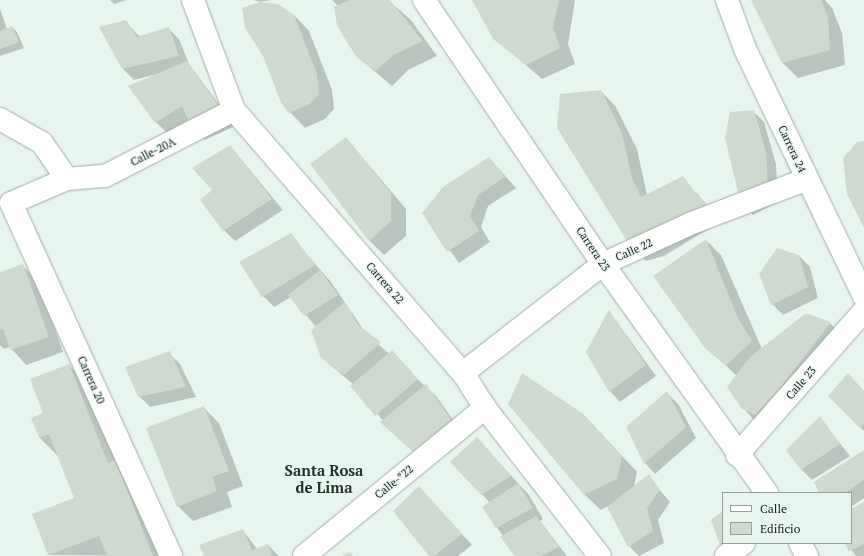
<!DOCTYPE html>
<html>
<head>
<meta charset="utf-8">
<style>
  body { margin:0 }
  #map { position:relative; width:864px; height:556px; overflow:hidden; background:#e8f5ee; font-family:"PT Serif",serif }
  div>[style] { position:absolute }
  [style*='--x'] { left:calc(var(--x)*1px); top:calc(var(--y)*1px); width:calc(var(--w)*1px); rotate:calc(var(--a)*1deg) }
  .shadow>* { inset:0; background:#0003 }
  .building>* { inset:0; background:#d0d9cf }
  .roads { filter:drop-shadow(0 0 1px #a2aea7) drop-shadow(0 0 1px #a2aea7) }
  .minor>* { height:22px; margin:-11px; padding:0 11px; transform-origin:11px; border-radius:11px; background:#fff }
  span { translate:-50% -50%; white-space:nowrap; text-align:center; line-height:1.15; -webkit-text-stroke:3px #e8f5ee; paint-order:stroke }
  .street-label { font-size:11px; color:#1a1f1c }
  .district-label { font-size:15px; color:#28322c; font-weight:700 }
  .legend { position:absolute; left:722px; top:492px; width:130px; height:52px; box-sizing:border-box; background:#e8f5ee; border:1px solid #969f9a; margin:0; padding:5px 7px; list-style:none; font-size:12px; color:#1a1f1c }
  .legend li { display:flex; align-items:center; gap:8px; height:20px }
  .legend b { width:20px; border:1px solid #969f9a }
</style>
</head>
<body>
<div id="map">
  <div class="shadow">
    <i style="clip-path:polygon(110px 0,127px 0,114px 4px)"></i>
    <i style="clip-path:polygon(253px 0,271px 0,260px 2px)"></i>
    <i style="clip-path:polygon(332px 0,388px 0,411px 20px,437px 56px,408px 70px,392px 86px,358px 57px,338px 6px)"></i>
    <i style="clip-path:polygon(473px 0,575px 0,568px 44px,575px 64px,542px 79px,494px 38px)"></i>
    <i style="clip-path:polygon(753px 0,825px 0,832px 8px,842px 33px,845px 65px,798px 78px,783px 63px)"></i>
    <i style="clip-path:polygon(0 9px,7px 29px,12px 27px,17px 32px,24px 48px,0 56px)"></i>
    <i style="clip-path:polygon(294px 15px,309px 31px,332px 90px,334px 109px,325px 119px,305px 128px,290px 112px)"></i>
    <i style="clip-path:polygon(125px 21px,140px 37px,168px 28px,179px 39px,189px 64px,235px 126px,205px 140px,189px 119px,167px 133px,156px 122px,153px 75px,134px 80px,123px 69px)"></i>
    <i style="clip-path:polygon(evenodd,601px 91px,616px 107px,637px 149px,647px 195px,683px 178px,720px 222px,664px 256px,646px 261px,631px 246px,601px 91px,694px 193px,697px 193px,710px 209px,708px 211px,694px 193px)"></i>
    <i style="clip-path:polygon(753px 111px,764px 122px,776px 164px,778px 202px,753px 215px,742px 204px)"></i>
    <i style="clip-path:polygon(346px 138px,406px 209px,406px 236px,384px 255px,369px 240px)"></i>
    <i style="clip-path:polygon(230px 146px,283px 210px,235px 241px,224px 230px,214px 190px)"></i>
    <i style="clip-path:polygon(489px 158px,516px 188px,488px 206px,481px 227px,490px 242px,459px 263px,423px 213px)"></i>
    <i style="clip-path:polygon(290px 235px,331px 282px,365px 332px,436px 396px,464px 435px,393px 433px,353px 384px,322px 358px,316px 327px,291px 297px,274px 307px,263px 296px)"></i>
    <i style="clip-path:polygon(706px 240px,721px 255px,762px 349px,830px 323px,845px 338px,758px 424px,743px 408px,737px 376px,706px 347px)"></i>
    <i style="clip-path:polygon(799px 256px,810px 267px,818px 298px,783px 315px,772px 304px)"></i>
    <i style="clip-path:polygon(22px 265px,38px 281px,63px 352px,26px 365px,10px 347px,4px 349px,0 345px,0 273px)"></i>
    <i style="clip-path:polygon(609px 311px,656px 376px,620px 402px,610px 391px)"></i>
    <i style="clip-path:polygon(169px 353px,180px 364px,196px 397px,150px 407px,139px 396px)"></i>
    <i style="clip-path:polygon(69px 365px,87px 384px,163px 556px,48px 555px,75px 498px,58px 456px,39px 437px,44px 414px)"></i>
    <i style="clip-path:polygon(848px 374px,864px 391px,864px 431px,830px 396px)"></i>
    <i style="clip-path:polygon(667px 393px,678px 404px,696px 438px,655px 474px,645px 463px)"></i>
    <i style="clip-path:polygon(509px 404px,582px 413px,637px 472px,634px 487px,648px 476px,670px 502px,658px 520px,664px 543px,639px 556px,629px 546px,608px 506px,601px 510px,585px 495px)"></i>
    <i style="clip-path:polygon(204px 408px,219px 423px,243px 486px,227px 492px,232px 507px,193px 521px,178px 506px)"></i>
    <i style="clip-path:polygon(820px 418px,850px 456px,812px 480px,801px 469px)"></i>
    <i style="clip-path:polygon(477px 438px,529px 495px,543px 519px,540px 521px,567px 556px,516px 556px,497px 527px,490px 503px,482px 494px)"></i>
    <i style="clip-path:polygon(864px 452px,864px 498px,851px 507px,851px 493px,820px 493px)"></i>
    <i style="clip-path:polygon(430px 499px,472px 545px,458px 556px,431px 556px)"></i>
    <i style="clip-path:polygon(864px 503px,864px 556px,856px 556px,846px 543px,851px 543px,851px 510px)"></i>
    <i style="clip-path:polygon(243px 530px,257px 549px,268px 545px,279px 556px,205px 556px)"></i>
  </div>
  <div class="building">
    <i style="clip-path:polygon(349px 0,390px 0,423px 41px,393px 55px,376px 71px,357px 58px,337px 26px,334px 7px)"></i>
    <i style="clip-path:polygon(472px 0,559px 0,553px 28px,560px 48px,526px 65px,493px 39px)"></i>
    <i style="clip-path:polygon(751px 0,821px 0,828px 17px,830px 50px,782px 63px)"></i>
    <i style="clip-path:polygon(260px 2px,278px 4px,294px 15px,317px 74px,319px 94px,310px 104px,289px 113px,281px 103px,263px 56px,245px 28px,242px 8px)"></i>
    <i style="clip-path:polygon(126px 20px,137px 37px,169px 27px,179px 56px,122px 69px,99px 27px)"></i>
    <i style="clip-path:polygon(12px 26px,19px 42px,0 49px,0 31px)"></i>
    <i style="clip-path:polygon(187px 61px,225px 115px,193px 130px,182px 106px,155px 123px,128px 86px)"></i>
    <i style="clip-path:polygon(601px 90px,622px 133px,632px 178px,641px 197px,683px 176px,706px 206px,630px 246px,557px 128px,560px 94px)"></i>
    <i style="clip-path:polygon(754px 110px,766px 152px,768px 191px,741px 204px,725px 138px,730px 112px)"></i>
    <i style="clip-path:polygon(346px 137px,391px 193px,391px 221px,369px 241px,310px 164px)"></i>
    <i style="clip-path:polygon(864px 141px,864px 228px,847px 194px,843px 158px,857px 142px)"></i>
    <i style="clip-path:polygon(230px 145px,272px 199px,223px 231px,200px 200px,212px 190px,192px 168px)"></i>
    <i style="clip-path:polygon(489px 157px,505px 177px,478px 195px,470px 216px,479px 231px,447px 252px,422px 213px,443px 187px)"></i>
    <i style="clip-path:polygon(291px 233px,315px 265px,262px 297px,239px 262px)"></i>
    <i style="clip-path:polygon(706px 239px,738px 318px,752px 341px,726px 366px,705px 348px,653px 276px)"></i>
    <i style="clip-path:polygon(777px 248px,799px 255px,808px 287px,771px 305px,759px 274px)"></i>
    <i style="clip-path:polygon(23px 264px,49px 337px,10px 350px,3px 329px,0 330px,0 272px)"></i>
    <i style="clip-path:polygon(320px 270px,338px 295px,304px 316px,288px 295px)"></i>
    <i style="clip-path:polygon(345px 302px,358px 325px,381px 342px,344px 375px,321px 358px,311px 330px)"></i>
    <i style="clip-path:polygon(609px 310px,646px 365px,609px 392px,586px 352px)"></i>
    <i style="clip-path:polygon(806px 313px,831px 322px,777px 392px,755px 415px,742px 409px,727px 387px,750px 357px)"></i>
    <i style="clip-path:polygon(392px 350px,418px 379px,375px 416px,350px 386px)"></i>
    <i style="clip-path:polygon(170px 351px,186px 387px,138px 397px,125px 367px)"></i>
    <i style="clip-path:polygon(69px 364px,108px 463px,115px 460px,153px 556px,107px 556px,99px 536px,48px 555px,32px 514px,74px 498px,49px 434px,39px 438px,31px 418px,43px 413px,30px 379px)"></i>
    <i style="clip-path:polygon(522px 373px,582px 413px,622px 456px,617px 479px,584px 495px,508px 404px)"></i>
    <i style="clip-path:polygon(848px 373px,864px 392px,864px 424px,860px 428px,828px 396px)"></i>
    <i style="clip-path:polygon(426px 384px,454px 424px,414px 453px,380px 422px)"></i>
    <i style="clip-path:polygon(667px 391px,686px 427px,644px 464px,626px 427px)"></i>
    <i style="clip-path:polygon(204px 406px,229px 471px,212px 477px,217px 491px,177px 507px,146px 428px)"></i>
    <i style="clip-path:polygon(820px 416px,840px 444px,801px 470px,786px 450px)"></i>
    <i style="clip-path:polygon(477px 437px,511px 476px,481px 495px,450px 462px)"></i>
    <i style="clip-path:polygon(864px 450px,864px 480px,845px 493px,819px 493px,814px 482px)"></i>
    <i style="clip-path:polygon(649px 474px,660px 490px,647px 508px,653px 531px,628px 547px,607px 507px)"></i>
    <i style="clip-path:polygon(518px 483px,533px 508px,496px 528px,482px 507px)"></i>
    <i style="clip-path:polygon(419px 486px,462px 534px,434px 556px,429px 556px,393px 511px)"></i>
    <i style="clip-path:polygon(864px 502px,864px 544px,849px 551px,844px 543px,851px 543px,851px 509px)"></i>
    <i style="clip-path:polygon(723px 511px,723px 543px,720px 545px,711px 520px)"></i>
    <i style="clip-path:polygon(536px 516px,559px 547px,541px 556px,515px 556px,500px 537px)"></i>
    <i style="clip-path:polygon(243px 529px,252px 550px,268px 544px,272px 556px,204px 556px,199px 545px)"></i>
    <i style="clip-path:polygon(350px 552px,353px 556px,342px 556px)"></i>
  </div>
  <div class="roads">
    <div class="minor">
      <i style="--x:193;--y:0;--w:117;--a:69.6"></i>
      <i style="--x:234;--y:110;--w:349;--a:49"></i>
      <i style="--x:463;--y:373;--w:41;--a:57.8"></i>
      <i style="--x:485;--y:408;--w:187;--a:52.2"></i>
      <i style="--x:424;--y:0;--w:319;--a:55.9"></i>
      <i style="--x:603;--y:264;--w:282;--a:54.4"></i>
      <i style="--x:727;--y:0;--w:52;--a:69.8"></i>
      <i style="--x:745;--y:49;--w:274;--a:64.3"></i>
      <i style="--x:0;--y:119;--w:48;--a:29.7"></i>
      <i style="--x:42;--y:143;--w:44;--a:55.2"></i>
      <i style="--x:11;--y:203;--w:388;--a:65.6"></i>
      <i style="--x:11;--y:203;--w:61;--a:-23.2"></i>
      <i style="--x:67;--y:179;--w:38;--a:-5"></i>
      <i style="--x:105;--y:176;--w:145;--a:-27.1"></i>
      <i style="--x:463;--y:373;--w:177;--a:-37.9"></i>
      <i style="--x:603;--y:264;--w:98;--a:-24.7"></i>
      <i style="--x:692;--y:223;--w:123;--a:-20.9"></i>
      <i style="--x:737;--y:455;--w:192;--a:-48.6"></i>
      <i style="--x:800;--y:543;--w:15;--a:62"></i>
      <i style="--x:304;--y:556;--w:234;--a:-39.3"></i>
      <i style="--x:726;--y:556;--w:22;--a:-36"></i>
    </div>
  </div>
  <div class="street-label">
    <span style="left:792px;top:149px;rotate:65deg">Carrera 24</span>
    <span style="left:153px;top:152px;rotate:-27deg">Calle-20A</span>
    <span style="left:593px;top:249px;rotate:56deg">Carrera 23</span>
    <span style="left:634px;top:250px;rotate:-24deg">Calle 22</span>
    <span style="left:385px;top:283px;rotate:49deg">Carrera 22</span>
    <span style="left:91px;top:380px;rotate:66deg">Carrera 20</span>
    <span style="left:801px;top:383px;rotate:-49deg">Calle 23</span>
    <span style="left:394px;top:482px;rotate:-39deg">Calle-*22</span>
  </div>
  <div class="district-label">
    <span style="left:324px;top:479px">Santa Rosa<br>de Lima</span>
  </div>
  <ul class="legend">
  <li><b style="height:5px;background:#fff"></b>Calle</li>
  <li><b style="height:11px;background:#d0d9cf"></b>Edificio</li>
  </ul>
</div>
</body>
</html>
